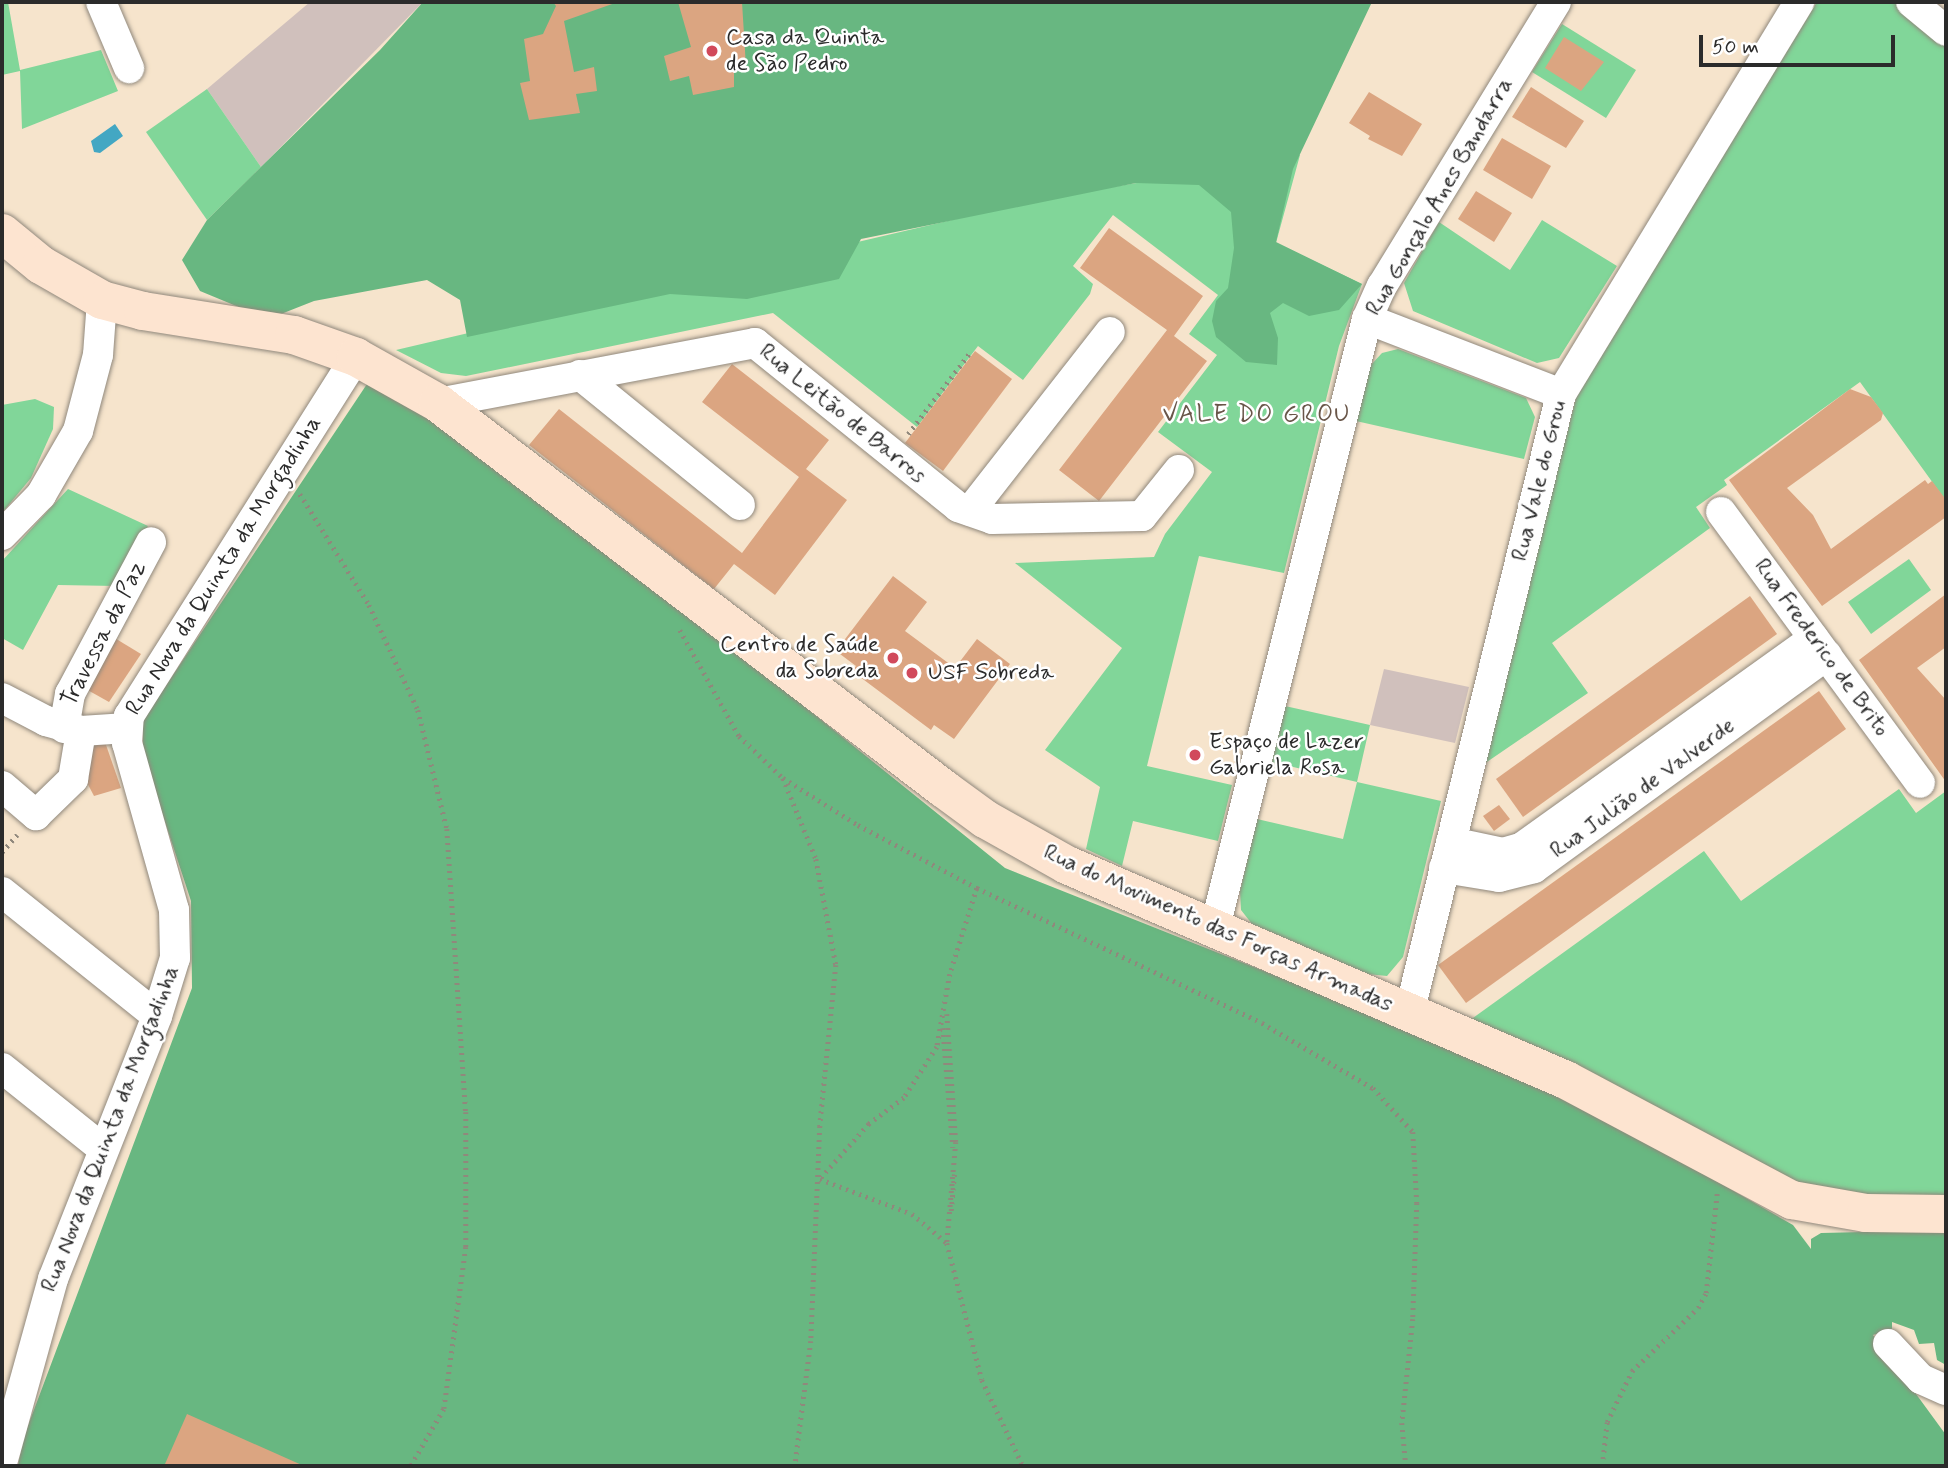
<!DOCTYPE html>
<html>
<head>
<meta charset="utf-8">
<style>
  body { margin:0 }
  #map { position:relative; width:1948px; height:1468px; overflow:hidden; background:#f6e4cc; font-family:Mynerve,sans-serif }
  div>[style] { position:absolute }
  [style*='--x'] { left:calc(var(--x)*1px); top:calc(var(--y)*1px); width:calc(var(--w)*1px); rotate:calc(var(--a)*1deg) }
  .industrial>* { inset:0; background:#d0c0bc }
  .green>* { inset:0; background:#81d699 }
  .forest>* { inset:0; background:#68b781 }
  .water>* { inset:0; background:#43a7c3 }
  .building>* { inset:0; background:#dba581 }
  .path>* { height:4.5px; margin-top:-2.25px; transform-origin:0; background:repeating-linear-gradient(90deg,#90887c 0 2px,transparent 0 7px) }
  .roads { filter:drop-shadow(0 0 2px #90887c) drop-shadow(0 0 2px #90887c) }
  .minor>* { height:30px; margin:-15px; padding:0 15px; transform-origin:15px; border-radius:15px; background:#fff }
  .secondary>* { height:38px; margin:-19px; padding:0 19px; transform-origin:19px; border-radius:19px; background:#fde4d0 }
  .dots>* { width:19px; height:19px; translate:-50% -50%; box-sizing:border-box; border:4px solid #fff; border-radius:50% }
  span { translate:-50% -50%; white-space:nowrap; text-align:center; line-height:1.15; -webkit-text-stroke:5px #fff; paint-order:stroke }
  .poi-label { font-size:23px; color:#2b2b2b }
  .left { translate:0 -50%; text-align:left }
  .right { translate:-100% -50%; text-align:right }
  .street-label { font-size:23px; color:#2b2b2b }
  .neighbourhood-label { font-size:24px; color:#695649; letter-spacing:2px }
  .frame { position:absolute; inset:0; border:4px solid #2b2b2b; pointer-events:none }
  .scale { position:absolute; left:1699px; top:35px; width:196px; height:32px; box-sizing:border-box; border:4px solid #2b2b2b; border-top:0; padding-left:9px; font-size:21px; line-height:24px; white-space:nowrap; color:#2b2b2b; -webkit-text-stroke:5px #fff; paint-order:stroke }
</style>
</head>
<body>
<div id="map">
  <div class="industrial">
    <i style="clip-path:polygon(310px 2px,423px 2px,261px 167px,207px 89px)"></i>
    <i style="clip-path:polygon(1384px 669px,1469px 687px,1455px 743px,1370px 725px)"></i>
  </div>
  <div class="green">
    <i style="clip-path:polygon(2px 2px,8px 2px,20px 70px,101px 50px,118px 91px,22px 129px,20px 71px,2px 75px)"></i>
    <i style="clip-path:polygon(1817px 2px,1896px 2px,1946px 41px,1946px 501px,1860px 382px,1724px 480px,1727px 485px,1696px 507px,1710px 528px,1552px 643px,1588px 693px,1481px 766px,1576px 398px)"></i>
    <i style="clip-path:polygon(1562px 24px,1636px 70px,1606px 118px,1532px 72px)"></i>
    <i style="clip-path:polygon(207px 89px,261px 167px,207px 220px,146px 132px)"></i>
    <i style="clip-path:polygon(1300px 155px,1276px 243px,1362px 284px,1339px 346px,1284px 573px,1199px 556px,1147px 766px,1232px 785px,1218px 841px,1133px 821px,1122px 866px,1086px 849px,1100px 787px,1045px 750px,1122px 648px,1015px 563px,1154px 557px,1165px 534px,1212px 472px,1158px 432px,1217px 355px,1189px 334px,1218px 295px,1113px 215px,1073px 266px,1093px 284px,1090px 294px,1023px 380px,978px 346px,917px 427px,773px 313px,466px 376px,441px 373px,396px 350px,1037px 200px)"></i>
    <i style="clip-path:polygon(1542px 220px,1617px 266px,1559px 358px,1537px 363px,1413px 311px,1404px 283px,1439px 222px,1510px 270px)"></i>
    <i style="clip-path:polygon(1398px 349px,1526px 398px,1535px 417px,1524px 459px,1356px 421px,1370px 366px,1382px 353px)"></i>
    <i style="clip-path:polygon(35px 399px,54px 407px,53px 429px,31px 478px,2px 513px,2px 405px)"></i>
    <i style="clip-path:polygon(68px 489px,148px 526px,116px 586px,58px 585px,23px 650px,2px 638px,2px 561px)"></i>
    <i style="clip-path:polygon(1909px 559px,1931px 590px,1871px 634px,1848px 602px)"></i>
    <i style="clip-path:polygon(1285px 706px,1370px 725px,1357px 782px,1441px 801px,1403px 957px,1387px 976px,1367px 974px,1252px 924px,1241px 910px,1240px 891px,1257px 819px,1343px 839px,1357px 782px,1272px 762px)"></i>
    <i style="clip-path:polygon(1899px 789px,1916px 813px,1946px 791px,1946px 1199px,1819px 1192px,1466px 1023px,1704px 851px,1741px 901px)"></i>
  </div>
  <div class="forest">
    <i style="clip-path:polygon(423px 2px,1372px 2px,1293px 169px,1276px 242px,1362px 284px,1339px 310px,1309px 316px,1283px 303px,1270px 313px,1278px 338px,1277px 365px,1246px 362px,1216px 337px,1212px 321px,1216px 301px,1228px 288px,1234px 248px,1231px 212px,1199px 185px,1136px 183px,861px 239px,839px 279px,747px 299px,670px 294px,467px 337px,460px 300px,427px 280px,314px 301px,281px 314px,241px 308px,200px 291px,182px 260px,207px 220px,380px 50px)"></i>
    <i style="clip-path:polygon(369px 381px,454px 424px,1005px 868px,1545px 1083px,1793px 1225px,1811px 1249px,1811px 1239px,1821px 1233px,1946px 1230px,1946px 1365px,1937px 1360px,1934px 1343px,1919px 1344px,1914px 1330px,1892px 1322px,1892px 1329px,1873px 1335px,1946px 1435px,1946px 1466px,18px 1466px,23px 1439px,192px 988px,191px 901px,143px 755px,143px 720px)"></i>
  </div>
  <div class="water">
    <i style="clip-path:polygon(115px 124px,123px 136px,100px 153px,94px 152px,91px 141px)"></i>
  </div>
  <div class="building">
    <i style="clip-path:polygon(553px 2px,615px 3px,564px 21px,574px 72px,594px 67px,597px 91px,576px 94px,580px 113px,529px 120px,520px 83px,530px 81px,524px 39px,543px 34px,556px 6px)"></i>
    <i style="clip-path:polygon(678px 2px,742px 2px,746px 67px,734px 71px,734px 87px,693px 95px,689px 76px,670px 81px,664px 56px,691px 47px)"></i>
    <i style="clip-path:polygon(1564px 37px,1604px 62px,1581px 91px,1545px 68px)"></i>
    <i style="clip-path:polygon(1531px 87px,1584px 121px,1566px 148px,1512px 117px)"></i>
    <i style="clip-path:polygon(1369px 92px,1422px 124px,1402px 156px,1368px 139px,1370px 136px,1349px 123px)"></i>
    <i style="clip-path:polygon(1502px 138px,1551px 166px,1532px 199px,1483px 170px)"></i>
    <i style="clip-path:polygon(1476px 191px,1512px 213px,1494px 242px,1458px 219px)"></i>
    <i style="clip-path:polygon(1109px 228px,1203px 296px,1174px 336px,1207px 361px,1099px 501px,1059px 470px,1167px 330px,1080px 268px)"></i>
    <i style="clip-path:polygon(975px 351px,1012px 379px,943px 471px,905px 443px)"></i>
    <i style="clip-path:polygon(732px 364px,829px 440px,806px 469px,847px 500px,775px 595px,734px 564px,714px 589px,529px 445px,559px 409px,742px 553px,799px 477px,702px 402px)"></i>
    <i style="clip-path:polygon(1850px 389px,1871px 397px,1883px 413px,1881px 420px,1787px 488px,1813px 515px,1831px 549px,1925px 480px,1928px 484px,1932px 481px,1944px 497px,1946px 517px,1822px 606px,1729px 480px)"></i>
    <i style="clip-path:polygon(893px 576px,927px 602px,905px 631px,955px 668px,977px 639px,1010px 664px,954px 739px,934px 725px,931px 730px,852px 671px,856px 666px,836px 651px)"></i>
    <i style="clip-path:polygon(1946px 594px,1946px 647px,1917px 668px,1946px 700px,1946px 782px,1859px 660px)"></i>
    <i style="clip-path:polygon(1750px 596px,1777px 634px,1523px 817px,1496px 779px)"></i>
    <i style="clip-path:polygon(113px 637px,141px 654px,109px 702px,84px 688px)"></i>
    <i style="clip-path:polygon(1819px 691px,1846px 729px,1466px 1003px,1438px 965px)"></i>
    <i style="clip-path:polygon(105px 742px,121px 788px,94px 796px,82px 773px,91px 746px)"></i>
    <i style="clip-path:polygon(1499px 805px,1510px 819px,1494px 831px,1483px 816px)"></i>
    <i style="clip-path:polygon(187px 1414px,304px 1466px,169px 1466px,165px 1464px)"></i>
  </div>
  <div class="path">
    <i style="--x:908;--y:434;--w:101;--a:-52.7"></i>
    <i style="--x:300;--y:494;--w:131;--a:58.1"></i>
    <i style="--x:369;--y:605;--w:116;--a:65"></i>
    <i style="--x:418;--y:710;--w:122;--a:76.3"></i>
    <i style="--x:447;--y:829;--w:284;--a:86.2"></i>
    <i style="--x:466;--y:1112;--w:135;--a:90"></i>
    <i style="--x:466;--y:1247;--w:163;--a:97.7"></i>
    <i style="--x:444;--y:1409;--w:66;--a:120.1"></i>
    <i style="--x:680;--y:630;--w:121;--a:60.9"></i>
    <i style="--x:739;--y:736;--w:61;--a:43.7"></i>
    <i style="--x:783;--y:778;--w:87;--a:67.8"></i>
    <i style="--x:816;--y:859;--w:108;--a:79.3"></i>
    <i style="--x:836;--y:965;--w:162;--a:95.7"></i>
    <i style="--x:820;--y:1126;--w:215;--a:92.4"></i>
    <i style="--x:811;--y:1341;--w:126;--a:97.3"></i>
    <i style="--x:783;--y:778;--w:89;--a:32.1"></i>
    <i style="--x:858;--y:825;--w:135;--a:27.9"></i>
    <i style="--x:977;--y:888;--w:315;--a:25.3"></i>
    <i style="--x:1262;--y:1023;--w:129;--a:30.4"></i>
    <i style="--x:1373;--y:1088;--w:59;--a:47.7"></i>
    <i style="--x:1413;--y:1132;--w:71;--a:86.8"></i>
    <i style="--x:1417;--y:1203;--w:116;--a:92"></i>
    <i style="--x:1413;--y:1319;--w:105;--a:96"></i>
    <i style="--x:1402;--y:1423;--w:43;--a:84.7"></i>
    <i style="--x:2;--y:852;--w:23;--a:-49"></i>
    <i style="--x:977;--y:888;--w:90;--a:107.4"></i>
    <i style="--x:950;--y:974;--w:74;--a:100.1"></i>
    <i style="--x:937;--y:1047;--w:61;--a:122.9"></i>
    <i style="--x:904;--y:1098;--w:44;--a:143.4"></i>
    <i style="--x:869;--y:1124;--w:74;--a:131.7"></i>
    <i style="--x:820;--y:1179;--w:98;--a:20.8"></i>
    <i style="--x:912;--y:1214;--w:45;--a:39.6"></i>
    <i style="--x:947;--y:1243;--w:141;--a:75.7"></i>
    <i style="--x:982;--y:1380;--w:95;--a:64.5"></i>
    <i style="--x:947;--y:1014;--w:128;--a:86"></i>
    <i style="--x:956;--y:1142;--w:100;--a:95.1"></i>
    <i style="--x:943;--y:1028;--w:120;--a:85.2"></i>
    <i style="--x:951;--y:1211;--w:37;--a:-85"></i>
    <i style="--x:1602;--y:1466;--w:44;--a:-83.5"></i>
    <i style="--x:1607;--y:1422;--w:57;--a:-63.9"></i>
    <i style="--x:1632;--y:1371;--w:91;--a:-43.7"></i>
    <i style="--x:1698;--y:1308;--w:17;--a:-62"></i>
    <i style="--x:1706;--y:1293;--w:100;--a:-83.7"></i>
  </div>
  <div class="roads">
    <div class="minor">
      <i style="--x:101;--y:2;--w:72;--a:67"></i>
      <i style="--x:1911;--y:2;--w:45;--a:39.6"></i>
      <i style="--x:1367;--y:319;--w:208;--a:21.1"></i>
      <i style="--x:580;--y:375;--w:206;--a:39.1"></i>
      <i style="--x:438;--y:403;--w:323;--a:-10.7"></i>
      <i style="--x:755;--y:343;--w:261;--a:38.9"></i>
      <i style="--x:958;--y:507;--w:36;--a:19"></i>
      <i style="--x:992;--y:519;--w:150;--a:-1.1"></i>
      <i style="--x:1142;--y:516;--w:59;--a:-51.2"></i>
      <i style="--x:970;--y:511;--w:227;--a:-52"></i>
      <i style="--x:1721;--y:512;--w:336;--a:53.7"></i>
      <i style="--x:2;--y:535;--w:56;--a:-45.7"></i>
      <i style="--x:41;--y:495;--w:74;--a:-60"></i>
      <i style="--x:78;--y:431;--w:79;--a:-75.3"></i>
      <i style="--x:98;--y:355;--w:55;--a:-85.8"></i>
      <i style="--x:2;--y:698;--w:50;--a:27.6"></i>
      <i style="--x:46;--y:721;--w:36;--a:16"></i>
      <i style="--x:64;--y:728;--w:35;--a:-80"></i>
      <i style="--x:70;--y:694;--w:172;--a:-61.9"></i>
      <i style="--x:2;--y:786;--w:45;--a:40.5"></i>
      <i style="--x:36;--y:815;--w:52;--a:-44.2"></i>
      <i style="--x:73;--y:779;--w:49;--a:-80.5"></i>
      <i style="--x:81;--y:731;--w:46;--a:-3.7"></i>
      <i style="--x:1451;--y:842;--w:53;--a:11.9"></i>
      <i style="--x:1503;--y:853;--w:19;--a:-16"></i>
      <i style="--x:1521;--y:848;--w:360;--a:-35.6"></i>
      <i style="--x:1444;--y:868;--w:56;--a:9.3"></i>
      <i style="--x:1499;--y:877;--w:36;--a:-14"></i>
      <i style="--x:1534;--y:868;--w:362;--a:-36"></i>
      <i style="--x:2;--y:892;--w:198;--a:38.7"></i>
      <i style="--x:1214;--y:931;--w:631;--a:-75.96"></i>
      <i style="--x:1367;--y:319;--w:36;--a:-66"></i>
      <i style="--x:1382;--y:286;--w:333;--a:-58.5"></i>
      <i style="--x:1409;--y:1014;--w:638;--a:-76.22"></i>
      <i style="--x:1561;--y:394;--w:459;--a:-58.7"></i>
      <i style="--x:2;--y:1068;--w:129;--a:38.7"></i>
      <i style="--x:1888;--y:1344;--w:48;--a:46.7"></i>
      <i style="--x:1921;--y:1379;--w:27;--a:24"></i>
      <i style="--x:2;--y:1463;--w:191;--a:-74.5"></i>
      <i style="--x:53;--y:1279;--w:283;--a:-68.4"></i>
      <i style="--x:157;--y:1016;--w:61;--a:-72.8"></i>
      <i style="--x:175;--y:958;--w:48;--a:-91.2"></i>
      <i style="--x:174;--y:910;--w:173;--a:-105.7"></i>
      <i style="--x:127;--y:743;--w:27;--a:-86"></i>
      <i style="--x:129;--y:716;--w:425;--a:-57.7"></i>
    </div>
    <div class="secondary">
      <i style="--x:2;--y:233;--w:50;--a:39.4"></i>
      <i style="--x:41;--y:265;--w:70;--a:29.8"></i>
      <i style="--x:102;--y:300;--w:42;--a:15"></i>
      <i style="--x:143;--y:311;--w:153;--a:9"></i>
      <i style="--x:294;--y:335;--w:66;--a:19.5"></i>
      <i style="--x:356;--y:357;--w:94;--a:29.3"></i>
      <i style="--x:438;--y:403;--w:636;--a:37.34"></i>
      <i style="--x:944;--y:789;--w:51;--a:36.2"></i>
      <i style="--x:985;--y:819;--w:94;--a:29.3"></i>
      <i style="--x:1067;--y:865;--w:543;--a:23.31"></i>
      <i style="--x:1566;--y:1080;--w:256;--a:28"></i>
      <i style="--x:1792;--y:1200;--w:75;--a:10"></i>
      <i style="--x:1866;--y:1213;--w:80;--a:0.7"></i>
    </div>
  </div>
  <div class="dots">
    <i style="left:712px;top:51px;background:#d1495b"></i>
    <i style="left:893px;top:658px;background:#d1495b"></i>
    <i style="left:912px;top:673px;background:#d1495b"></i>
    <i style="left:1195px;top:755px;background:#d1495b"></i>
  </div>
  <div class="poi-label">
    <span class="left" style="left:726px;top:51px">Casa da Quinta<br>de São Pedro</span>
    <span class="right" style="left:879px;top:658px">Centro de Saúde<br>da Sobreda</span>
    <span class="left" style="left:928px;top:673px">USF Sobreda</span>
    <span class="left" style="left:1209px;top:755px">Espaço de Lazer<br>Gabriela Rosa</span>
  </div>
  <div class="street-label">
    <span style="left:1440px;top:197px;rotate:-60deg">Rua Gonçalo Anes Bandarra</span>
    <span style="left:842px;top:414px;rotate:39deg">Rua Leitão de Barros</span>
    <span style="left:1540px;top:481px;rotate:-76deg">Rua Vale do Grou</span>
    <span style="left:224px;top:566px;rotate:-58deg">Rua Nova da Quinta da Morgadinha</span>
    <span style="left:104px;top:634px;rotate:-63deg">Travessa da Paz</span>
    <span style="left:1821px;top:648px;rotate:54deg">Rua Frederico de Brito</span>
    <span style="left:1643px;top:789px;rotate:-36deg">Rua Julião de Valverde</span>
    <span style="left:1218px;top:929px;rotate:24deg">Rua do Movimento das Forças Armadas</span>
    <span style="left:111px;top:1129px;rotate:-69deg">Rua Nova da Quinta da Morgadinha</span>
  </div>
  <div class="neighbourhood-label">
    <span style="left:1257px;top:415px">VALE DO GROU</span>
  </div>
  <div class="frame"></div>
  <div class="scale">50 m</div>
</div>
</body>
</html>
